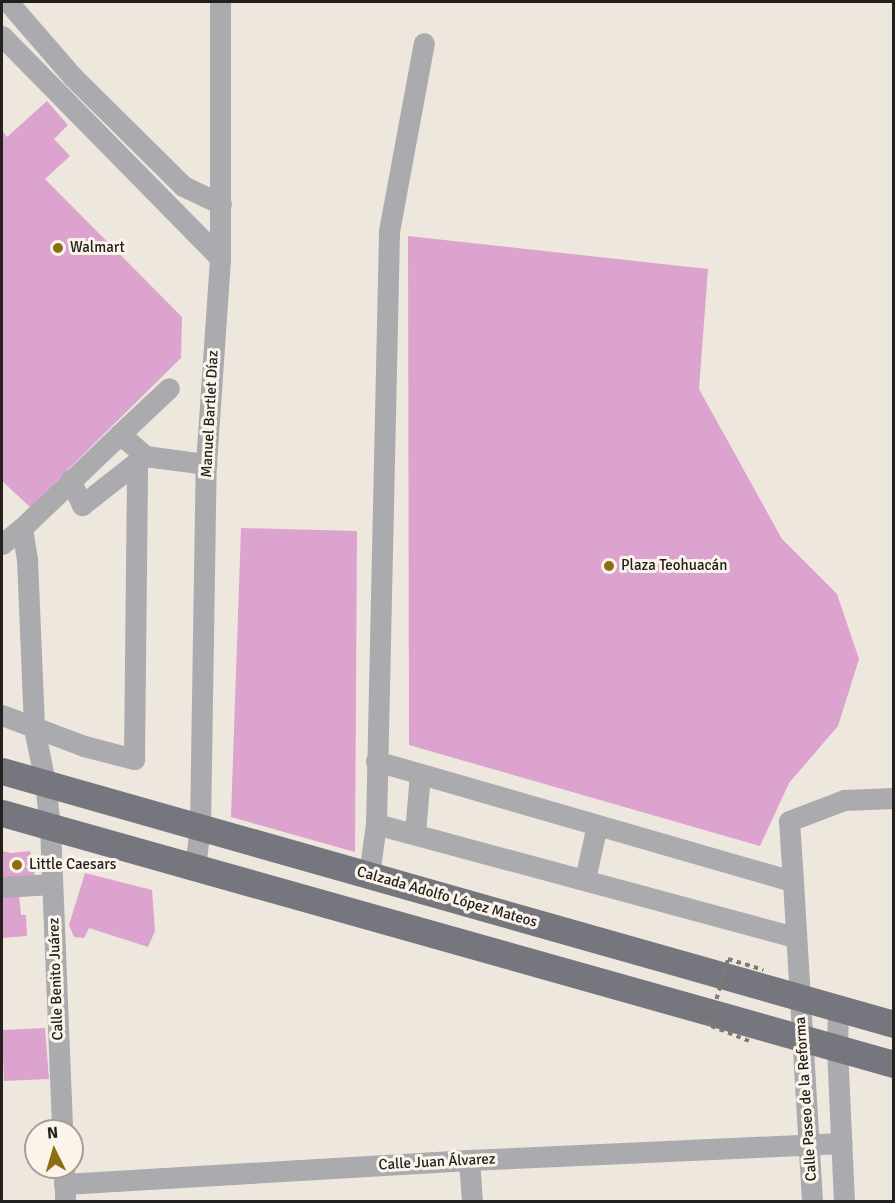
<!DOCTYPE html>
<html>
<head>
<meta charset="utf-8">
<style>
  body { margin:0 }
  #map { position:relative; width:895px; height:1203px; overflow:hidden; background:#eee7dd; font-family:Signika,sans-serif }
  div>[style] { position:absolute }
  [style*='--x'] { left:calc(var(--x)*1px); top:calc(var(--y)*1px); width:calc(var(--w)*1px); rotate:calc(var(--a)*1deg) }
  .building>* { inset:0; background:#dba3ce }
  .minor>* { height:21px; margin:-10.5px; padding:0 10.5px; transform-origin:10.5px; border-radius:10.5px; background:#aaaaaf }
  .major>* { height:27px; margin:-13.5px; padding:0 13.5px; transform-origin:13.5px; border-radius:13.5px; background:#76767e }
  .path-bridge>* { height:4px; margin-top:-2px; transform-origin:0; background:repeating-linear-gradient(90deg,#7f7b74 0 4.5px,transparent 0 9px) }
  .dots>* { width:16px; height:16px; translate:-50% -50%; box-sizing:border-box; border:3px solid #fbf4ea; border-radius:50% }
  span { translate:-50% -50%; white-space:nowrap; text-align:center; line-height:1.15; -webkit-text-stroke:6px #fbf4ea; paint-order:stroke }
  .poi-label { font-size:15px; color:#23201d }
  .left { translate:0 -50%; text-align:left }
  .street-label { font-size:15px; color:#23201d }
  .frame { position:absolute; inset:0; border:3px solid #23201d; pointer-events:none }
  .north { position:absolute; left:24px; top:1119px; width:60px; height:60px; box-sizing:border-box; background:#fbf4ea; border:2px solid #a59f98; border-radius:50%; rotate:355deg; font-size:16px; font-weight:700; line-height:24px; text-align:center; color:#23201d }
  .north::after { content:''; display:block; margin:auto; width:21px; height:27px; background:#8b6e0f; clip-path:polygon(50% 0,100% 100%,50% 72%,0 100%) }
</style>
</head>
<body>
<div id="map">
  <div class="building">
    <i style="clip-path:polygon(47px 101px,68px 125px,54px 139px,70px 156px,45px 179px,182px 317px,181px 358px,30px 507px,2px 481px,2px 130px,7px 137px)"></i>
    <i style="clip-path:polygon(408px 236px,708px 269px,699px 389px,782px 539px,837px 594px,859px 659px,838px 726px,789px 783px,760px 846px,409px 745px)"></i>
    <i style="clip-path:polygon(241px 528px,357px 531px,355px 852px,231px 817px)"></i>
    <i style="clip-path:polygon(2px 851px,11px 853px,30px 851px,35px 877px,2px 879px)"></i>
    <i style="clip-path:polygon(85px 873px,152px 890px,155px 931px,148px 947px,89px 928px,84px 938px,74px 937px,69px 925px)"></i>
    <i style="clip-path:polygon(19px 894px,21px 915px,26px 915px,27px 936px,2px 938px,2px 895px)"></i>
    <i style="clip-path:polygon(45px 1028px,49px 1079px,4px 1081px,2px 1030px)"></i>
  </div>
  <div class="minor">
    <i style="--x:8;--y:2;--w:99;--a:49.1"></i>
    <i style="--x:73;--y:77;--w:155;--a:44.7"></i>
    <i style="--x:183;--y:186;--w:42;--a:25.3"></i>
    <i style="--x:2;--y:36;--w:311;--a:45.5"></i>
    <i style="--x:120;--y:434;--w:67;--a:-43.2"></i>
    <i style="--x:70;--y:480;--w:28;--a:64"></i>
    <i style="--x:82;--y:505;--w:76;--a:-38.1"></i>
    <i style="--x:22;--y:528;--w:31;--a:81"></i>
    <i style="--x:27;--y:559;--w:169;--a:87.6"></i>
    <i style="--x:34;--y:728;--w:55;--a:78.5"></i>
    <i style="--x:45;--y:782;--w:45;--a:83.7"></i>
    <i style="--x:50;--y:827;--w:304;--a:87.7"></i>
    <i style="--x:2;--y:544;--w:26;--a:-39"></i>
    <i style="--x:22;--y:528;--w:136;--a:-43.8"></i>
    <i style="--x:120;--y:434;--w:33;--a:41"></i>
    <i style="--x:145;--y:456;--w:62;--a:7.5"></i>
    <i style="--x:2;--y:715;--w:88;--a:20.7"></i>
    <i style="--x:84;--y:746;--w:52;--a:14.6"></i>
    <i style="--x:134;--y:759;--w:295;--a:-89.4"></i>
    <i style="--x:376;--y:761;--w:434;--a:16.1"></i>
    <i style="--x:793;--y:881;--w:322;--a:86.6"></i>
    <i style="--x:376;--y:824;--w:435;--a:15.1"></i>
    <i style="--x:415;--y:833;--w:59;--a:-85.2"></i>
    <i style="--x:195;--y:867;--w:40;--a:-82.9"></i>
    <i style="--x:200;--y:827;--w:363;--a:-89.1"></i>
    <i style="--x:206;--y:464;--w:206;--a:-86.1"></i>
    <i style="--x:220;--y:258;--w:256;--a:-90"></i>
    <i style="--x:369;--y:875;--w:51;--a:-82.2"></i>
    <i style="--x:376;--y:824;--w:593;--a:-88.74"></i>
    <i style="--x:389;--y:231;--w:191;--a:-79.5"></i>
    <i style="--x:585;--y:879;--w:55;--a:-77.5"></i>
    <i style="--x:793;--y:881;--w:60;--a:-93.8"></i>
    <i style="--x:789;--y:821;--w:59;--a:-20.9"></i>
    <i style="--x:844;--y:800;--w:50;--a:-2.3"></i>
    <i style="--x:2;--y:887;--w:50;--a:-3.4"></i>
    <i style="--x:838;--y:1008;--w:40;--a:91.4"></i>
    <i style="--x:837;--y:1048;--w:154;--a:87.4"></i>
    <i style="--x:469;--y:1160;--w:42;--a:85.9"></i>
    <i style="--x:64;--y:1167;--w:35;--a:88"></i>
    <i style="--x:64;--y:1184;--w:406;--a:-3.4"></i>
    <i style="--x:469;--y:1160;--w:373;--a:-2.6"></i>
  </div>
  <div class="major">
    <i style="--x:2;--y:771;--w:927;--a:15.84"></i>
    <i style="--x:2;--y:813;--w:927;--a:15.72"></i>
  </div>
  <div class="path-bridge">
    <i style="--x:749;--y:1041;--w:43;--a:-158.2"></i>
    <i style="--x:709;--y:1025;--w:69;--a:-73.9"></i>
    <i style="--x:728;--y:959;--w:37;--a:17"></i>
  </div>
  <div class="dots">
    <i style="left:58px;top:248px;background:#8b6e0f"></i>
    <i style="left:609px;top:566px;background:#8b6e0f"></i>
    <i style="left:17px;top:865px;background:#8b6e0f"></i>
  </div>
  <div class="poi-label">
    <span class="left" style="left:70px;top:248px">Walmart</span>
    <span class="left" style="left:621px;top:566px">Plaza Teohuacán</span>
    <span class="left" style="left:29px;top:865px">Little Caesars</span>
  </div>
  <div class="street-label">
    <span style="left:210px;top:414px;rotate:-87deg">Manuel Bartlet Díaz</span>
    <span style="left:447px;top:897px;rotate:16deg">Calzada Adolfo López Mateos</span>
    <span style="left:56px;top:979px;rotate:-92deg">Calle Benito Juárez</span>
    <span style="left:806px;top:1099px;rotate:-94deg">Calle Paseo de la Reforma</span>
    <span style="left:437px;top:1162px;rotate:-3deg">Calle Juan Álvarez</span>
  </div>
  <div class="frame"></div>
  <div class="north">N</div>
</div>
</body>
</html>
